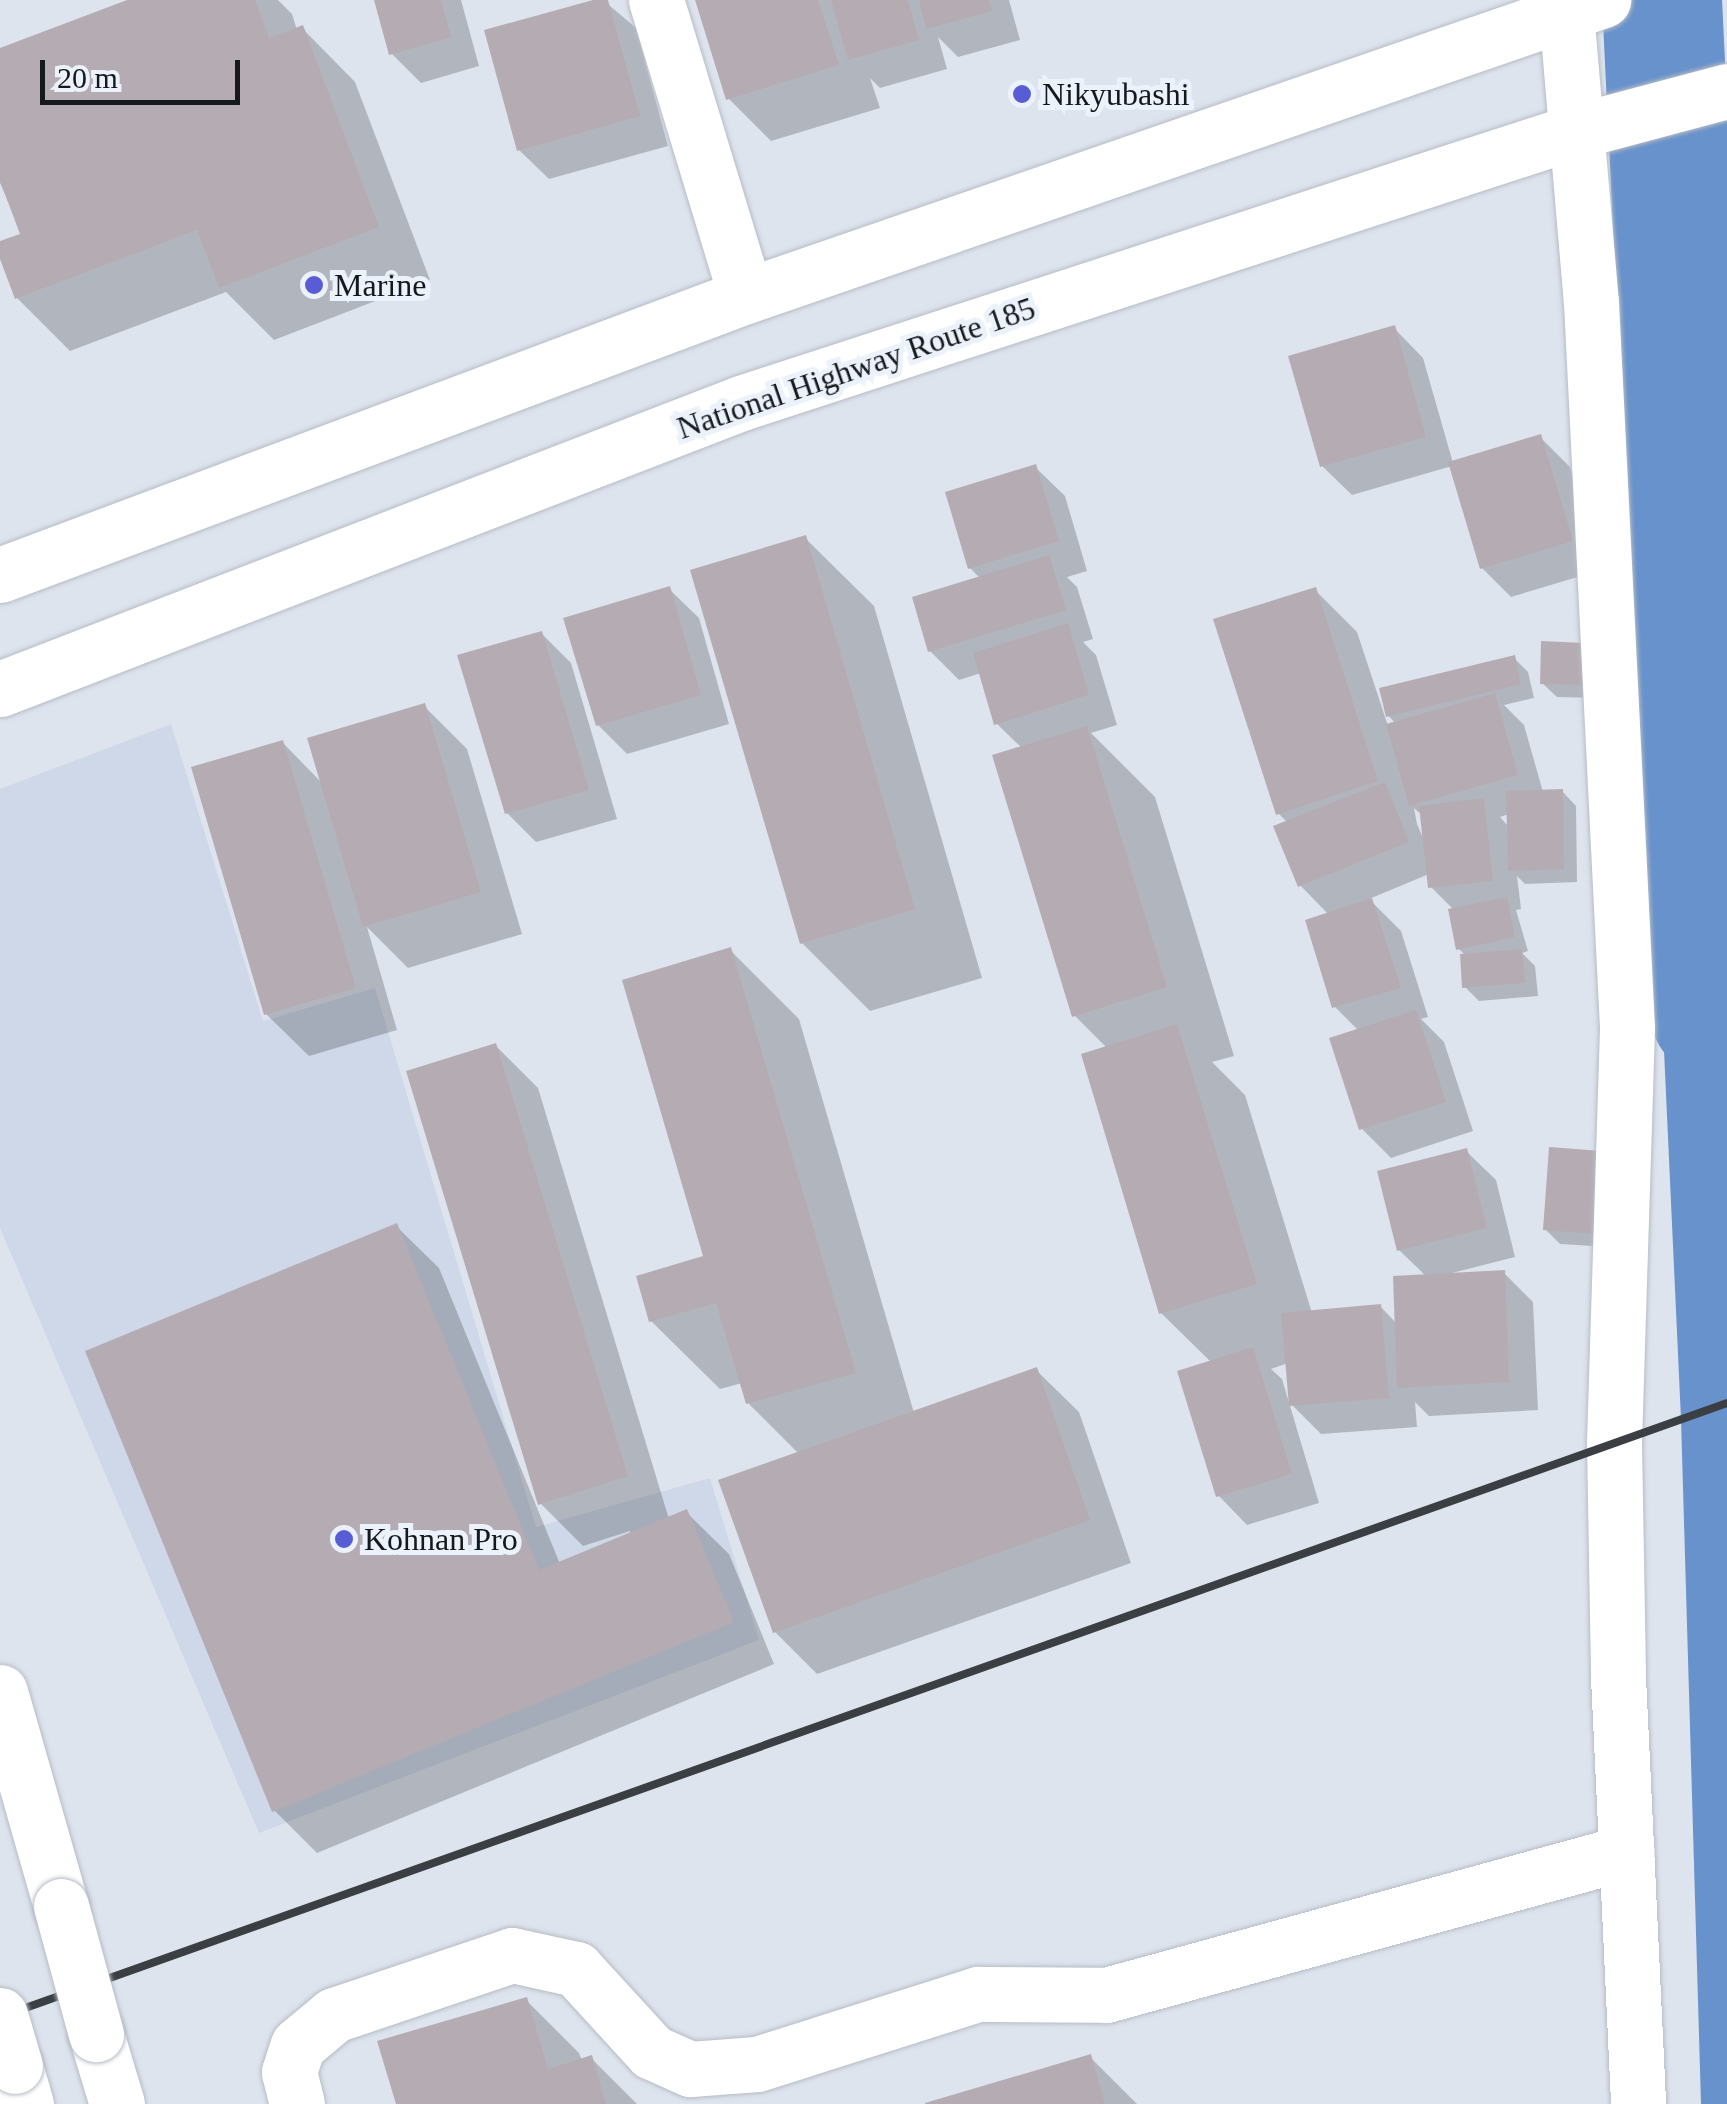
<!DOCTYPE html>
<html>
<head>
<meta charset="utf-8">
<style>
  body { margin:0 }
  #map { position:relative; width:1727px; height:2104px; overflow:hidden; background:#dee4ee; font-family:"Times New Roman",serif }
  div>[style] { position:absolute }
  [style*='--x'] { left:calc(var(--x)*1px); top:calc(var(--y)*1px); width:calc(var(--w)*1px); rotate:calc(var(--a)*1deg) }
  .built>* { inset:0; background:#ced8e8 }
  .water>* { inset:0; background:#6892cc }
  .shadow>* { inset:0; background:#0003 }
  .river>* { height:120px; margin:-60px; padding:0 60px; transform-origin:60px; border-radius:60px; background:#6892cc }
  .building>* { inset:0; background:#b5acb3 }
  .roads { filter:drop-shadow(0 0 2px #b6bcc5) drop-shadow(0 0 2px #b6bcc5) }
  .minor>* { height:55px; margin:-27.5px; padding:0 27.5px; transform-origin:27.5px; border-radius:27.5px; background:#fff }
  .highway>* { height:55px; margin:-27.5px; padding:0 27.5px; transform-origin:27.5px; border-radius:27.5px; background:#fff }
  .rail>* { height:8px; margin:-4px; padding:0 4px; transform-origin:4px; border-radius:4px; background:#3b3e42 }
  .bridges { filter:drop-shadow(0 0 2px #b6bcc5) drop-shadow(0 0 2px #b6bcc5) }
  .minor-bridge>* { height:55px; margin:-27.5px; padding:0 27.5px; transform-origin:27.5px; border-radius:27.5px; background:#fff }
  .dots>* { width:28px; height:28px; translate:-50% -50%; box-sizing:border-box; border:5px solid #ebf2fb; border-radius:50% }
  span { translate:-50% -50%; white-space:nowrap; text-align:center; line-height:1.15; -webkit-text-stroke:10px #ebf2fb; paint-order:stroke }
  .poi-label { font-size:32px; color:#16191c }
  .left { translate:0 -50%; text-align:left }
  .street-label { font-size:32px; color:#16191c }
  .scale { position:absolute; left:40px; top:60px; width:200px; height:45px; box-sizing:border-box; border:5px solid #16191c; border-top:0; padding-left:12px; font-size:30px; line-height:35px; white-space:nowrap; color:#16191c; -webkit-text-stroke:8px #ebf2fb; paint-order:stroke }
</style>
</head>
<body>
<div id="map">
  <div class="built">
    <i style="clip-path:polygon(171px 724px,263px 1021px,375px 988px,536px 1527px,710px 1478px,759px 1640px,259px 1833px,0 1228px,0 789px)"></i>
  </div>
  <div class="water">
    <i style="clip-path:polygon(1727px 1009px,1727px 2104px,1701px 2104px,1681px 1419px,1663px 1029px)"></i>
  </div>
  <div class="shadow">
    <i style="clip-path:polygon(134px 0,278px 0,292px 14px,297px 30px,302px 28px,355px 82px,430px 280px,274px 340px,226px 292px,70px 351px,17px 298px,0 252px,0 243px,23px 235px,0 183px,0 50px)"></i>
    <i style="clip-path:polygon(376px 0,461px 0,479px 66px,421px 83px,391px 53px)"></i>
    <i style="clip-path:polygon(603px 0,636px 28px,668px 146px,549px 179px,519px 150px)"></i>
    <i style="clip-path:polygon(697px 0,1009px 0,1020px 40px,958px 57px,938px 37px,947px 69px,880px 88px,870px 78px,880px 108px,771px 141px,729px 99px)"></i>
    <i style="clip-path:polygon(1394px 328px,1423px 358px,1453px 463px,1540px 437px,1570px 467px,1601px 570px,1511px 597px,1482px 568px,1452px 466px,1352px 495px,1322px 466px)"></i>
    <i style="clip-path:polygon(1035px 467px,1065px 496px,1087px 571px,1067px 577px,1077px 587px,1093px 639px,1083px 642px,1096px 655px,1117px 725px,1091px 733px,1155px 797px,1234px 1056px,1212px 1062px,1245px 1095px,1312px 1313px,1380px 1306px,1397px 1324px,1427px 1277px,1399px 1250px,1466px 1151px,1496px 1180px,1515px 1257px,1452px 1273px,1504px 1273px,1533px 1302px,1538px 1410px,1429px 1416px,1415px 1402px,1417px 1427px,1321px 1434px,1290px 1403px,1288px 1363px,1271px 1369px,1282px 1379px,1319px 1503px,1247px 1525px,1218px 1495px,1212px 1363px,1161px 1313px,1107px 1048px,1074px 1015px,1022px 748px,996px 723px,981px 673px,959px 680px,930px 651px,980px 578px,970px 568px)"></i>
    <i style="clip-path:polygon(805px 538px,874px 606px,982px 978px,870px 1011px,802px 943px)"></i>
    <i style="clip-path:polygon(669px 589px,699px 618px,729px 724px,627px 754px,598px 725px)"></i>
    <i style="clip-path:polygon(evenodd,1315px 590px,1357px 632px,1388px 726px,1396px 724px,1385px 712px,1514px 658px,1528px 672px,1534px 698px,1504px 705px,1524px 725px,1543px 792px,1562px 791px,1576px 806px,1577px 882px,1525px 884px,1517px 876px,1521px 909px,1516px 910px,1528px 951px,1522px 953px,1535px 966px,1538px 996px,1479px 1001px,1465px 987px,1466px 956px,1459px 949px,1454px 910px,1431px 887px,1429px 874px,1369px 899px,1401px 931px,1428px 1017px,1421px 1019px,1444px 1042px,1473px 1131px,1391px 1158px,1362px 1129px,1359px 1031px,1335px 1007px,1329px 915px,1300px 885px,1288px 823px,1278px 813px,1315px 590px,1414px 808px,1423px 816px,1424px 840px,1417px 824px,1414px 808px,1315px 590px,1509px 814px,1509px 827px,1500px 817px,1509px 814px)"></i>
    <i style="clip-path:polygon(541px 633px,571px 663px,617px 819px,536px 842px,507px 813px)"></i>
    <i style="clip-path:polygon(1543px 644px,1596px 698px,1557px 697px,1542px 683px)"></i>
    <i style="clip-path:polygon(424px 706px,467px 749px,522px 934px,408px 968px,367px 927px,397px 1030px,309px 1056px,266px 1014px,283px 743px,323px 784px)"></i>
    <i style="clip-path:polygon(730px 950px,799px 1019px,914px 1413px,1036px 1370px,1079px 1412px,1131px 1563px,817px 1674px,775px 1632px,799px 1454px,748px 1403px,742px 1383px,720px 1389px,651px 1321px,706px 1258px)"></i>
    <i style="clip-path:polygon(495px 1045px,538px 1088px,669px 1519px,686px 1512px,729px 1554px,774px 1664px,317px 1853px,274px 1810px,396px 1226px,439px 1268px,560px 1564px,631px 1535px,630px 1531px,583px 1546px,540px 1503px)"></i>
    <i style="clip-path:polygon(1616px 1168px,1609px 1247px,1560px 1244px,1545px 1229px)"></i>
    <i style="clip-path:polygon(526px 2000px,579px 2053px,582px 2061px,591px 2058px,637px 2104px,399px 2104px)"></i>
    <i style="clip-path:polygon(1090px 2057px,1137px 2104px,930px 2104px)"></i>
  </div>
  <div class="river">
    <i style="--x:1662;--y:0;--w:1016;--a:87.24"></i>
  </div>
  <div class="building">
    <i style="clip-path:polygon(127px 0,255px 0,269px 38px,303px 25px,379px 227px,219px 288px,197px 230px,15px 299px,0 259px,0 241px,20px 234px,0 181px,0 48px)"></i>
    <i style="clip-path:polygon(374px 0,441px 0,451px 37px,389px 55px)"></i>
    <i style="clip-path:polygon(593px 0,608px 0,640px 116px,517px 151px,484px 30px)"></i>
    <i style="clip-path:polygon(695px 0,818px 0,839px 65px,726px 100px)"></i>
    <i style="clip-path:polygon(831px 0,908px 0,919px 40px,848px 60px)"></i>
    <i style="clip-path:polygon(919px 0,989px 0,992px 11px,926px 29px)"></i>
    <i style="clip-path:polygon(1395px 325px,1426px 437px,1320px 467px,1288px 356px)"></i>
    <i style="clip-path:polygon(1541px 434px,1573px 541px,1480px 569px,1448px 462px)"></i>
    <i style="clip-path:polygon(1036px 464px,1059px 541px,968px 569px,945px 492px)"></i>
    <i style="clip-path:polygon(806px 535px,915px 909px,800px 944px,690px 570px)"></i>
    <i style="clip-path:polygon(1049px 555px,1066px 610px,928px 652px,912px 597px)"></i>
    <i style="clip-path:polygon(670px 586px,701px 695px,596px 726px,563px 618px)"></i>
    <i style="clip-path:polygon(1316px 587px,1378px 781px,1276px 815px,1213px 619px)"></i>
    <i style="clip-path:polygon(1068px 623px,1089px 695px,994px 725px,973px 653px)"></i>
    <i style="clip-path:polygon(542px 631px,589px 790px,505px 814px,457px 655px)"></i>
    <i style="clip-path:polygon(1541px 641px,1584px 643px,1583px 685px,1540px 684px)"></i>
    <i style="clip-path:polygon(1515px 655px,1521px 684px,1386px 717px,1379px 688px)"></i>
    <i style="clip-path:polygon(1495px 693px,1518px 775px,1409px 806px,1386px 724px)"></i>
    <i style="clip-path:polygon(425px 703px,481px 892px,363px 927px,307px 738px)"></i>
    <i style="clip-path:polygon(1087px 726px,1167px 987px,1072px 1017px,992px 755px)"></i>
    <i style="clip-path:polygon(283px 740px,356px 988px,264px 1015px,191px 767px)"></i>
    <i style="clip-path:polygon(1385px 782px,1409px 842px,1298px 887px,1273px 826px)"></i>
    <i style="clip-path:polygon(1563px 789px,1564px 869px,1508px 871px,1506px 791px)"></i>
    <i style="clip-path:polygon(1484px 798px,1493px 881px,1428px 888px,1419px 806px)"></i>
    <i style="clip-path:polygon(1507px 897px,1515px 937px,1456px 950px,1448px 909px)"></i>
    <i style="clip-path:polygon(1372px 898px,1401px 988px,1332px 1008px,1305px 920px)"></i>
    <i style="clip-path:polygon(731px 947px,856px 1373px,746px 1404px,716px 1303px,649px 1322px,636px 1276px,703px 1256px,622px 980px)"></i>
    <i style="clip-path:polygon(1522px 949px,1525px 983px,1462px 988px,1460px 954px)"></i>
    <i style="clip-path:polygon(1416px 1010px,1446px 1102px,1359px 1130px,1329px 1038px)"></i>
    <i style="clip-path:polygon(1177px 1024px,1257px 1284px,1159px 1314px,1081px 1054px)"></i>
    <i style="clip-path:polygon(496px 1043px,628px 1476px,538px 1505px,406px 1071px)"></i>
    <i style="clip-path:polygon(1549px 1147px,1602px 1151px,1596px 1234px,1543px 1230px)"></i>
    <i style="clip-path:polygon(1467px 1148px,1487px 1228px,1397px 1251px,1377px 1171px)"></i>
    <i style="clip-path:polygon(397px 1223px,539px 1570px,687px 1509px,734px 1622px,272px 1812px,85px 1351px)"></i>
    <i style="clip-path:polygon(1505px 1270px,1509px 1382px,1397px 1388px,1393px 1276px)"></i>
    <i style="clip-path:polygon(1381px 1304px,1389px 1398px,1289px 1406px,1281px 1313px)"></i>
    <i style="clip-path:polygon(1253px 1347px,1292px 1474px,1216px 1497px,1177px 1371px)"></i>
    <i style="clip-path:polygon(1037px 1367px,1090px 1520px,773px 1633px,718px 1480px)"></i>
    <i style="clip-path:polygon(527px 1997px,548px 2069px,592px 2055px,606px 2104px,396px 2104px,377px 2041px)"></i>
    <i style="clip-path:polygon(1091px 2054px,1105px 2104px,925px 2104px,925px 2103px)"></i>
  </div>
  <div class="roads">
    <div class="minor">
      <i style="--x:656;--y:0;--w:309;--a:73.1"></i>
      <i style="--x:1565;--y:0;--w:303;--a:85.1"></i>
      <i style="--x:1591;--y:302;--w:727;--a:87.16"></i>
      <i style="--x:1627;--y:1028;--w:415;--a:91.8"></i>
      <i style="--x:1614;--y:1443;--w:234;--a:89"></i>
      <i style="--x:1618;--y:1677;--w:427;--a:87.3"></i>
      <i style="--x:0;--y:1692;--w:223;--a:74.1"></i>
      <i style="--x:96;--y:2034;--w:73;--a:73.3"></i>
      <i style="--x:15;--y:2066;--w:40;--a:74"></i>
      <i style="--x:297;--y:2104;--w:33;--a:-104"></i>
      <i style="--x:289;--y:2072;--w:28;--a:-72"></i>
      <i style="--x:298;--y:2045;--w:47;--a:-39.8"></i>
      <i style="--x:334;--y:2015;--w:188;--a:-18.6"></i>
      <i style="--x:512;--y:1955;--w:66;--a:12.3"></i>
      <i style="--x:576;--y:1969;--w:113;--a:47.5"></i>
      <i style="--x:652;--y:2052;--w:42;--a:24.1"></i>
      <i style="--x:690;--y:2069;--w:67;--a:-4.3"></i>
      <i style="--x:757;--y:2064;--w:232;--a:-17.6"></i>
      <i style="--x:978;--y:1994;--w:128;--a:0.4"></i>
      <i style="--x:1106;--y:1995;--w:540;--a:-15.35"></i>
    </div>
    <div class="highway">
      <i style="--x:0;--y:575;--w:796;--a:-20.51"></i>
      <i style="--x:746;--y:296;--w:907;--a:-19.05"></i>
      <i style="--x:0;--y:689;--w:794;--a:-21.1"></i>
      <i style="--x:741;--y:403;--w:875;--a:-18.04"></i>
      <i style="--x:1573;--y:132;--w:159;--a:-14.9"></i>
    </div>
  </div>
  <div class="rail">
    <i style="--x:0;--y:2017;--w:1833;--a:-19.57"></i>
  </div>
  <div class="bridges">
    <div class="minor-bridge">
      <i style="--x:61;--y:1906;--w:133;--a:74.7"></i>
      <i style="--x:0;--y:2015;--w:53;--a:73.6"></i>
    </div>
  </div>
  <div class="dots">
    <i style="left:1022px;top:94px;background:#595dd5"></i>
    <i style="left:314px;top:285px;background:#595dd5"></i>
    <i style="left:344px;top:1539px;background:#595dd5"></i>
  </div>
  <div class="poi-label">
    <span class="left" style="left:1042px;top:94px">Nikyubashi</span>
    <span class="left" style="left:334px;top:285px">Marine</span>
    <span class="left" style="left:364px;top:1539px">Kohnan Pro</span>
  </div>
  <div class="street-label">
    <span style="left:856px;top:368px;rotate:-19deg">National Highway Route 185</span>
  </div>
  <div class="scale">20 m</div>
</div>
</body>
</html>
